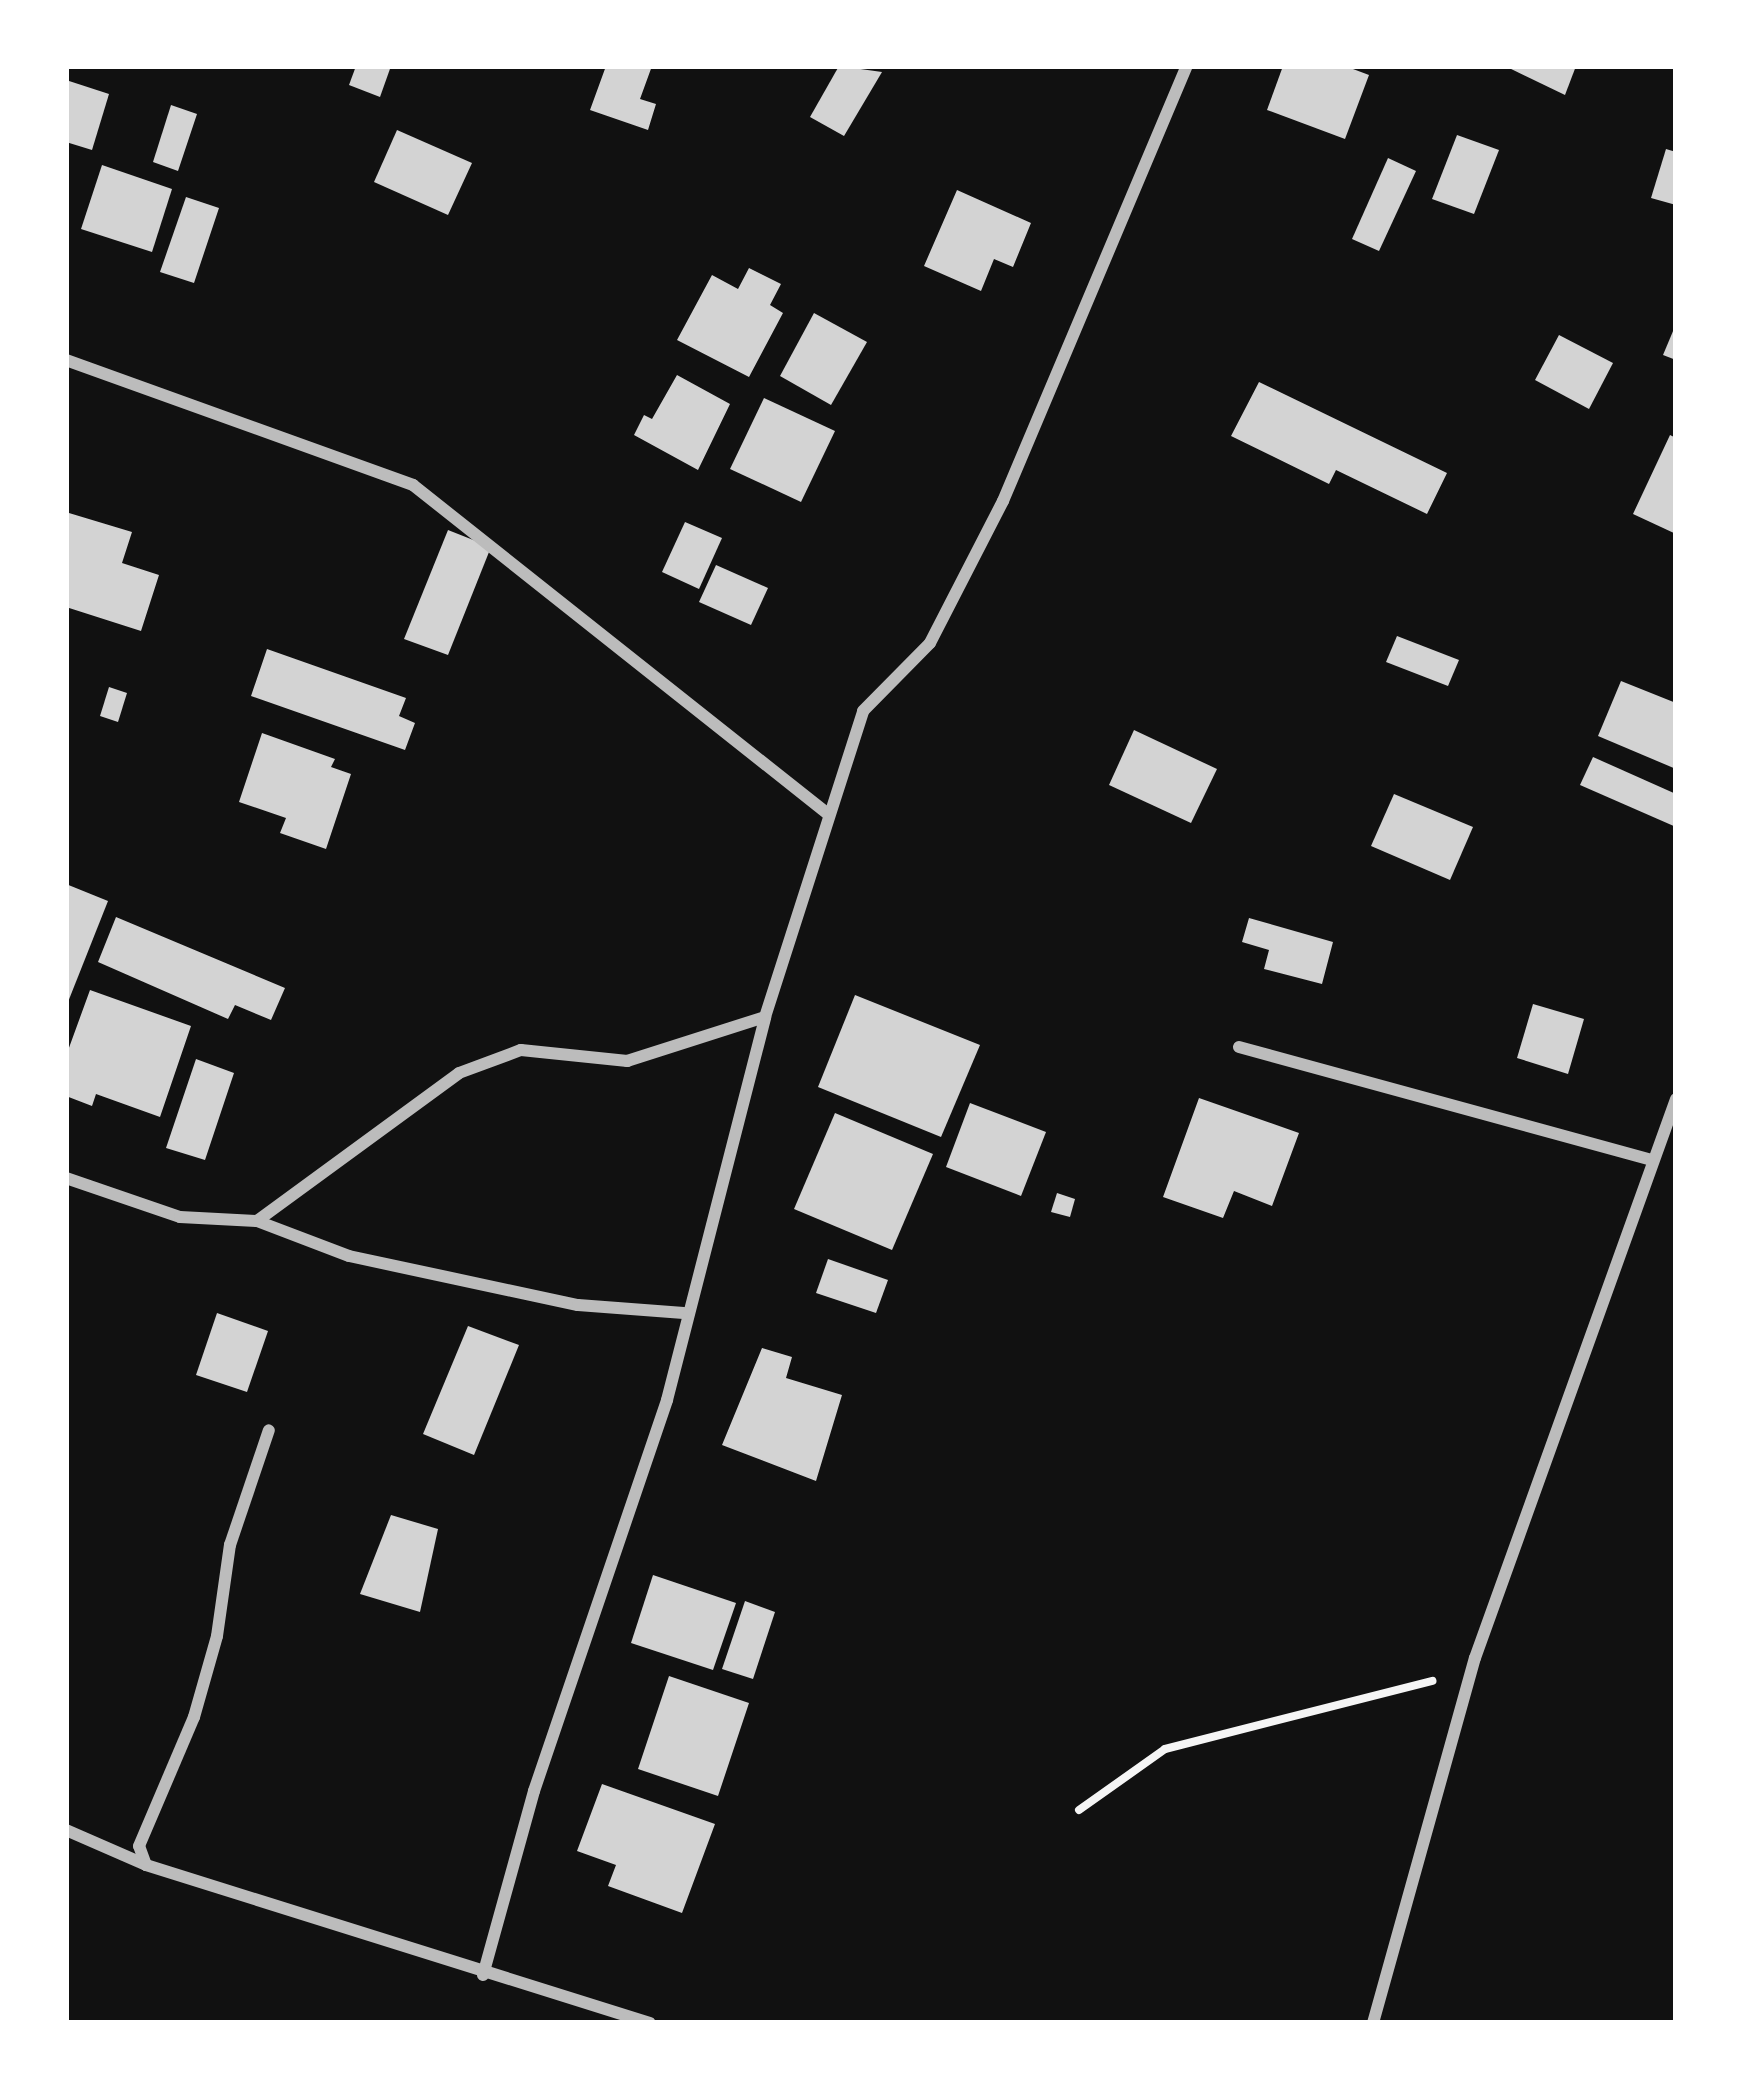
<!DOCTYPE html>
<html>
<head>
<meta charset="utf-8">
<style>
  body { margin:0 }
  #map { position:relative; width:1742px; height:2089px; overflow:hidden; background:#111; font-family:Commissioner,sans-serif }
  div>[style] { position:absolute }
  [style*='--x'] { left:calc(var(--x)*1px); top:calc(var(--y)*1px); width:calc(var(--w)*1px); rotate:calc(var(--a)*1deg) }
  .building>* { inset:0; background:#d3d3d3 }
  .path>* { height:8px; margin:-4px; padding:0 4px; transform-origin:4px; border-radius:4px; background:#f5f5f5 }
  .minor>* { height:12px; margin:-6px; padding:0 6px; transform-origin:6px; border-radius:6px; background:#bcbcbc }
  span { translate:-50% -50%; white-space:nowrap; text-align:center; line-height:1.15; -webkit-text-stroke:12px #fff; paint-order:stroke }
  .frame { position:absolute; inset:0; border:69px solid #fff; pointer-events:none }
</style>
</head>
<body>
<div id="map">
  <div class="building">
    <i style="clip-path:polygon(356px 66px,391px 66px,380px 97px,349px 85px)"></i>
    <i style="clip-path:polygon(606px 66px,652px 66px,640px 99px,656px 104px,648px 130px,590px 110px)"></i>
    <i style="clip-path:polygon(839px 66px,882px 72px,844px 136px,810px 117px)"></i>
    <i style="clip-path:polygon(1283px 66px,1345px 66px,1369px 75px,1345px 139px,1267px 110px)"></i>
    <i style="clip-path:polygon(1505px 66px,1576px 66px,1565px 95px)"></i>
    <i style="clip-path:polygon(66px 80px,109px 94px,92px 150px,66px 142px)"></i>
    <i style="clip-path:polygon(171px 105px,197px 114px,178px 171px,153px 162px)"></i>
    <i style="clip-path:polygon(397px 130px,472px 163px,448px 215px,374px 182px)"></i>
    <i style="clip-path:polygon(1457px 135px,1499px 150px,1474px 214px,1432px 199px)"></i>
    <i style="clip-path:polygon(1666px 149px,1676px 152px,1676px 205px,1651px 198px)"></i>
    <i style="clip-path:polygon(1388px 158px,1416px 171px,1379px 251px,1352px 239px)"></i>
    <i style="clip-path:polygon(102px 165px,172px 189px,152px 252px,81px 229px)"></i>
    <i style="clip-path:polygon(957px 190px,1031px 223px,1013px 267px,994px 259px,981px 291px,924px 266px)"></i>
    <i style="clip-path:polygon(186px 197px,219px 208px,194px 283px,160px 272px)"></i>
    <i style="clip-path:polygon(749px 268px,781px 284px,770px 305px,783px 313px,749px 377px,677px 340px,712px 275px,738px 289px)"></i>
    <i style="clip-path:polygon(814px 313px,867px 342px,831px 405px,780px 376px)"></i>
    <i style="clip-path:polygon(1676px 324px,1676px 360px,1663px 355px)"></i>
    <i style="clip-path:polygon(1559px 335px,1613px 363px,1589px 409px,1535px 380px)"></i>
    <i style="clip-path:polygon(677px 375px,730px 404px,698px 470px,634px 435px,644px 415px,652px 419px)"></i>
    <i style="clip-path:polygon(1259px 382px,1447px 473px,1427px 514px,1336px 470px,1329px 484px,1231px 436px)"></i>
    <i style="clip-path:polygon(764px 398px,835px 431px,801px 502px,730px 469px)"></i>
    <i style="clip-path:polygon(1670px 435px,1676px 438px,1676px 534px,1633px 514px)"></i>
    <i style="clip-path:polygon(69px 513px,132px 532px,122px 563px,159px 575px,141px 631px,66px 607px)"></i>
    <i style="clip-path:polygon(685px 522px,722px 538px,699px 589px,662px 572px)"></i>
    <i style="clip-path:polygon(448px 530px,491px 547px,448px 655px,404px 639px)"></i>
    <i style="clip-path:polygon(716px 565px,768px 588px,751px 625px,699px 602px)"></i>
    <i style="clip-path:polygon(1397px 636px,1459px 660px,1448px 686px,1386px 662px)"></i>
    <i style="clip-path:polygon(267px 649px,406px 698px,399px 716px,415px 723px,405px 750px,251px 696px)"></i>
    <i style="clip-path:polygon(1621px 681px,1676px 703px,1676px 769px,1598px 736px)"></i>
    <i style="clip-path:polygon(109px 687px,127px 693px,118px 722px,100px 716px)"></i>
    <i style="clip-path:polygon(1134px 730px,1217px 769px,1191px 823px,1109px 785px)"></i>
    <i style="clip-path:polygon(262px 733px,335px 759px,331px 767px,351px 774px,326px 849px,280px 833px,286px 818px,239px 802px)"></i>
    <i style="clip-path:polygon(1593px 757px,1676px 794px,1676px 827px,1580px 785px)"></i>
    <i style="clip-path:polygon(1394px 794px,1473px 827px,1450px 880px,1371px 846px)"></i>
    <i style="clip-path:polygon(66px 884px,108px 901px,66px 1007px)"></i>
    <i style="clip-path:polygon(116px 917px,285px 988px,271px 1020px,235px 1005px,228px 1019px,98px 962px)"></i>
    <i style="clip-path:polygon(1249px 918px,1333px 942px,1322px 984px,1264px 969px,1269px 950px,1242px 942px)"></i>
    <i style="clip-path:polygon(90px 990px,191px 1026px,160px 1117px,96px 1094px,92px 1106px,66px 1096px,66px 1056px)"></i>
    <i style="clip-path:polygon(855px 995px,980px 1045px,941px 1137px,818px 1087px)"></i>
    <i style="clip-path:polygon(1533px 1004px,1584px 1019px,1568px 1074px,1517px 1058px)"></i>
    <i style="clip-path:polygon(196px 1059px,234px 1073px,205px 1160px,166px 1148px)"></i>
    <i style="clip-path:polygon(1199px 1098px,1299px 1133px,1272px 1206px,1234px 1191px,1223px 1218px,1163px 1197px)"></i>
    <i style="clip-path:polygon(970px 1103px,1046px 1132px,1021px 1196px,946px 1167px)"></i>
    <i style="clip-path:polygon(835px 1113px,933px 1154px,892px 1250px,794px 1209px)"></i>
    <i style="clip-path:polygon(1057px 1193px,1075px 1199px,1070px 1217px,1051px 1212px)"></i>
    <i style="clip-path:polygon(828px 1259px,888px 1280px,876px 1313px,816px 1293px)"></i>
    <i style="clip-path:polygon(217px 1313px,268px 1331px,247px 1392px,196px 1375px)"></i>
    <i style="clip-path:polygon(468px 1326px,519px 1345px,474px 1455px,423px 1434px)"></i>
    <i style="clip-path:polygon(762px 1348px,792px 1357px,786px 1378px,842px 1395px,816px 1481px,722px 1445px)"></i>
    <i style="clip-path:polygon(391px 1515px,438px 1529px,420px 1612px,360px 1594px)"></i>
    <i style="clip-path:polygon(653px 1575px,736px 1603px,713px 1670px,631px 1643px)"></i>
    <i style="clip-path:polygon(745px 1601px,775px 1612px,753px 1679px,722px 1669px)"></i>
    <i style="clip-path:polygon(669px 1676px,749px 1703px,718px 1796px,638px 1769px)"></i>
    <i style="clip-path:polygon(602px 1784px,715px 1824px,682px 1913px,608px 1886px,616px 1865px,577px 1851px)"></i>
  </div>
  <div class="path">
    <i style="--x:1079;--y:1810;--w:105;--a:-35.3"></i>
    <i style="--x:1165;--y:1749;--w:276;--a:-14.3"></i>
  </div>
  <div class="minor">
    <i style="--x:66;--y:360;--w:369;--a:19.8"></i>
    <i style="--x:413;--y:485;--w:530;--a:38.41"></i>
    <i style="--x:1239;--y:1047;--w:427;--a:15.3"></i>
    <i style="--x:66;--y:1178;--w:120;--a:18.9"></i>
    <i style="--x:180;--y:1217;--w:77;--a:3"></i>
    <i style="--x:257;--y:1221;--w:250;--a:-36.2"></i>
    <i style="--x:459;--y:1073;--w:66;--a:-20.4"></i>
    <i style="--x:521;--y:1050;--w:107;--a:5.9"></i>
    <i style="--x:627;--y:1061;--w:145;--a:-17.7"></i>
    <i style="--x:765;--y:1017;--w:321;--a:-72.2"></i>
    <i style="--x:863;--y:711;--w:95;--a:-45.4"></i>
    <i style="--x:930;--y:643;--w:160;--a:-62.8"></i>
    <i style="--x:1003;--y:501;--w:472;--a:-67.1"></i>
    <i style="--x:257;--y:1221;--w:98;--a:20.8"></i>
    <i style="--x:349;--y:1256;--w:234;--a:12.1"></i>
    <i style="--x:578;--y:1305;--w:106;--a:4.3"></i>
    <i style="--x:66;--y:1830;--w:87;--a:23.6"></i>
    <i style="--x:146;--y:1865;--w:528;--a:17.41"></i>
    <i style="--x:146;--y:1865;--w:20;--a:-110"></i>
    <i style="--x:139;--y:1846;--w:140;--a:-66.9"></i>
    <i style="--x:194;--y:1717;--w:84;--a:-74.1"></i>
    <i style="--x:217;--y:1636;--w:92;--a:-81.9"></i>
    <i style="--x:230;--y:1545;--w:121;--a:-71.3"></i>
    <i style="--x:483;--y:1975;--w:191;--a:-74.5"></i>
    <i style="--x:534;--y:1791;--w:413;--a:-71.2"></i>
    <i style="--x:667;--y:1400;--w:395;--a:-75.6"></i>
    <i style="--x:1373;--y:2023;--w:379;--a:-74.4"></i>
    <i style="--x:1475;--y:1658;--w:594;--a:-70.22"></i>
  </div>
  <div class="frame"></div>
</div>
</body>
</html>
